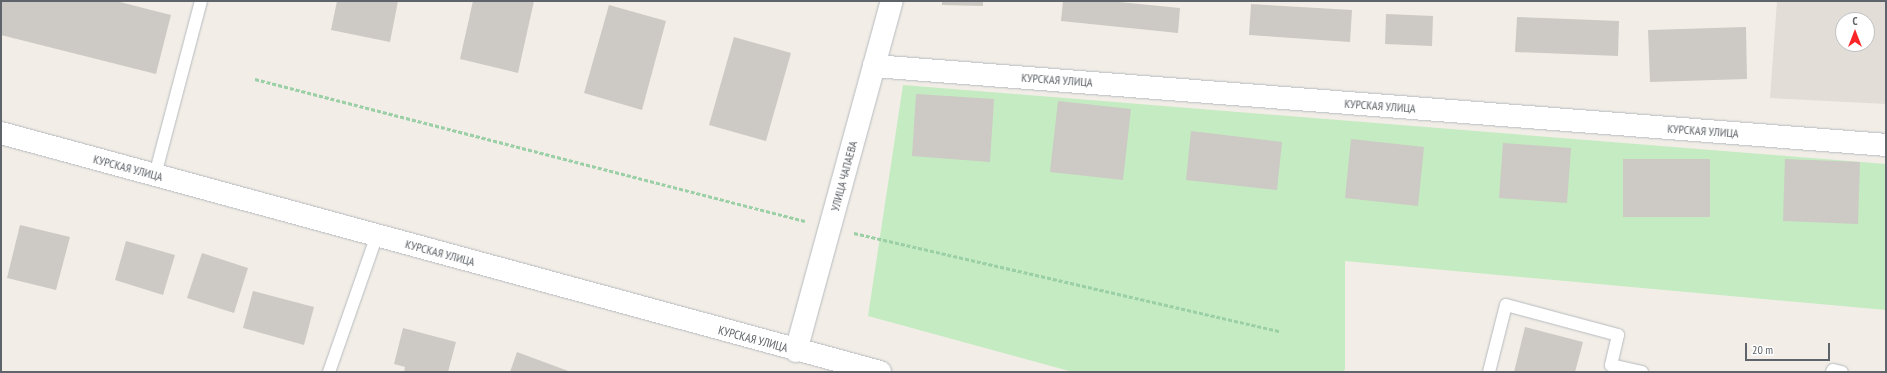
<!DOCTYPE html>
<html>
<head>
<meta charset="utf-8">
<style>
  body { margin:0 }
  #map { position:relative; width:1887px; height:373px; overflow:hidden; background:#f2eee7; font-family:"PT Sans Narrow",sans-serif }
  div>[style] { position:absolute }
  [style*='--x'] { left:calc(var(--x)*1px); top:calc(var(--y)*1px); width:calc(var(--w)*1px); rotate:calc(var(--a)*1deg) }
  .education>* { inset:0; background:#e2ddd6 }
  .green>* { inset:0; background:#c5ebc2 }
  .building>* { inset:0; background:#cdc9c4 }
  .path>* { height:2.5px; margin-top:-1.25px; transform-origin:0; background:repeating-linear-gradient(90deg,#9bcfa6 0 4px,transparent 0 6px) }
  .roads { filter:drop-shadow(0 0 1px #b7babf) drop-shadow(0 0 1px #b7babf) }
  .service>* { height:12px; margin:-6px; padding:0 6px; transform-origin:6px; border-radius:6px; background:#fff }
  .minor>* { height:22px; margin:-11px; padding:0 11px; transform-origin:11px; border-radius:11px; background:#fff }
  .tertiary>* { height:22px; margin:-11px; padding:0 11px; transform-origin:11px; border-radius:11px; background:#fff }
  span { translate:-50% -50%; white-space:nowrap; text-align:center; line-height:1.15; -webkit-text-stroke:4px #fff; paint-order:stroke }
  .street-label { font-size:12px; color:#5e6469 }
  .frame { position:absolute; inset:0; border:2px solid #5e6469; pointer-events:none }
  .north { position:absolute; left:1835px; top:12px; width:40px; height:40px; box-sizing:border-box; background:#fff; border:1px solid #bfc1c3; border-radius:50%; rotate:0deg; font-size:11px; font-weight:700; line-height:16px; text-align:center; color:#5e6469 }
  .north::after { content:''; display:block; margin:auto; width:14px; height:18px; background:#fa2527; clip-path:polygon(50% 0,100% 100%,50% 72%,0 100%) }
  .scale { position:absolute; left:1745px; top:343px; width:85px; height:18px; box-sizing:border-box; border:2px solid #5e6469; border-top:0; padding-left:5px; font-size:12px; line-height:14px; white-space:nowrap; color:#5e6469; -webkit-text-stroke:3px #fff; paint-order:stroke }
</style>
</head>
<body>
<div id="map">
  <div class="education">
    <i style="clip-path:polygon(evenodd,1777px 1px,1886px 1px,1886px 104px,1770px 98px,1777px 1px,1843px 20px,1867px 20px,1867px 44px,1843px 44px,1843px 20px)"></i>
  </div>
  <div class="green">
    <i style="clip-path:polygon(903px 85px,1886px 164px,1886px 310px,1345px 261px,1345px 369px,1343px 372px,1073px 372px,868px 316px)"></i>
  </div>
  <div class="building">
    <i style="clip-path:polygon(1px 1px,116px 1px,171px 15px,156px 74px,1px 35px)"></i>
    <i style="clip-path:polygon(337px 1px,398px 1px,390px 42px,331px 30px)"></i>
    <i style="clip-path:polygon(473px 1px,534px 1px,518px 73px,460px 59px)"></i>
    <i style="clip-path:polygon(942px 1px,983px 1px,983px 6px,942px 5px)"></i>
    <i style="clip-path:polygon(1063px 1px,1109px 1px,1180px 8px,1178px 33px,1061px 21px)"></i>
    <i style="clip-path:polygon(1251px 4px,1352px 10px,1350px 42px,1249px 35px)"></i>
    <i style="clip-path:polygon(609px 5px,666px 21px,642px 110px,584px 93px)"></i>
    <i style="clip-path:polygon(1386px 14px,1433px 16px,1432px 46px,1385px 44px)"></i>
    <i style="clip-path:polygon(1517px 17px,1619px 21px,1618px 56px,1515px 52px)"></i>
    <i style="clip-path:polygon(1746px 27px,1747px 79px,1650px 82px,1648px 30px)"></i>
    <i style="clip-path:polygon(734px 37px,791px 53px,766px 141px,709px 125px)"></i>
    <i style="clip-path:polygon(916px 94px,994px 99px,990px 162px,912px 156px)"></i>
    <i style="clip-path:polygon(1058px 101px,1131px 109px,1123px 180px,1050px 172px)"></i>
    <i style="clip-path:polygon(1191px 131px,1282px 142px,1277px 190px,1186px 180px)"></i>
    <i style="clip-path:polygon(1351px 139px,1424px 147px,1418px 206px,1345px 198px)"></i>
    <i style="clip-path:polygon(1503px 143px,1571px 148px,1567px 203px,1499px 198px)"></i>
    <i style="clip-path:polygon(1623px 159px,1710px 159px,1710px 217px,1623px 217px)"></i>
    <i style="clip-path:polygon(1785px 159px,1860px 162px,1858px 224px,1783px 221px)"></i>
    <i style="clip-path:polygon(20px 225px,70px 237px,56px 290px,7px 278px)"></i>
    <i style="clip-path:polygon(126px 241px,175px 255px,163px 295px,115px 280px)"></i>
    <i style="clip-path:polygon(202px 253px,248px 268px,234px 313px,187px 298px)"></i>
    <i style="clip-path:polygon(253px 291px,314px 307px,304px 345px,243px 328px)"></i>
    <i style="clip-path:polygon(1525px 327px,1583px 342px,1575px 372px,1514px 372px)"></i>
    <i style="clip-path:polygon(403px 328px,456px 342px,448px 372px,404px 372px,405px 367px,394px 364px)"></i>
    <i style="clip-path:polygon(517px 352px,571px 372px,510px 372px)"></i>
  </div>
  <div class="path">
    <i style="--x:255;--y:79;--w:568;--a:14.48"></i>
    <i style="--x:854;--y:233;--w:437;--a:13"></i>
  </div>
  <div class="roads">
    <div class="service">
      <i style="--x:155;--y:175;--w:180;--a:-75.2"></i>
      <i style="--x:329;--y:372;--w:145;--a:-70.7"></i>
      <i style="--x:1489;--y:372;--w:69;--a:-75.8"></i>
      <i style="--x:1506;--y:305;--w:116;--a:15"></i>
      <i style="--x:1618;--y:335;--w:31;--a:103"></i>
      <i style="--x:1611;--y:365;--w:32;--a:13"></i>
      <i style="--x:1832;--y:372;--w:2;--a:-63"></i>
      <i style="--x:1833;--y:370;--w:9;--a:13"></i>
    </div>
    <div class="minor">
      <i style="--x:874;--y:66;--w:1015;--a:4.46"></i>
    </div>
    <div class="tertiary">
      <i style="--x:1;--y:133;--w:911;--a:15.21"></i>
      <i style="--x:796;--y:351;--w:363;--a:-74.7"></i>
    </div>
  </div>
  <div class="street-label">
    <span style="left:1057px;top:80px;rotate:4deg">КУРСКАЯ УЛИЦА</span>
    <span style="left:1380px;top:106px;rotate:4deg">КУРСКАЯ УЛИЦА</span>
    <span style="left:1703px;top:131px;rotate:4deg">КУРСКАЯ УЛИЦА</span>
    <span style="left:128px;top:168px;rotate:15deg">КУРСКАЯ УЛИЦА</span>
    <span style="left:844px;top:176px;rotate:-75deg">УЛИЦА ЧАПАЕВА</span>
    <span style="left:440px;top:253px;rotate:15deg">КУРСКАЯ УЛИЦА</span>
    <span style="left:753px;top:339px;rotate:15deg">КУРСКАЯ УЛИЦА</span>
  </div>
  <div class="frame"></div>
  <div class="north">С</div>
  <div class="scale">20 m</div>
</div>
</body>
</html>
